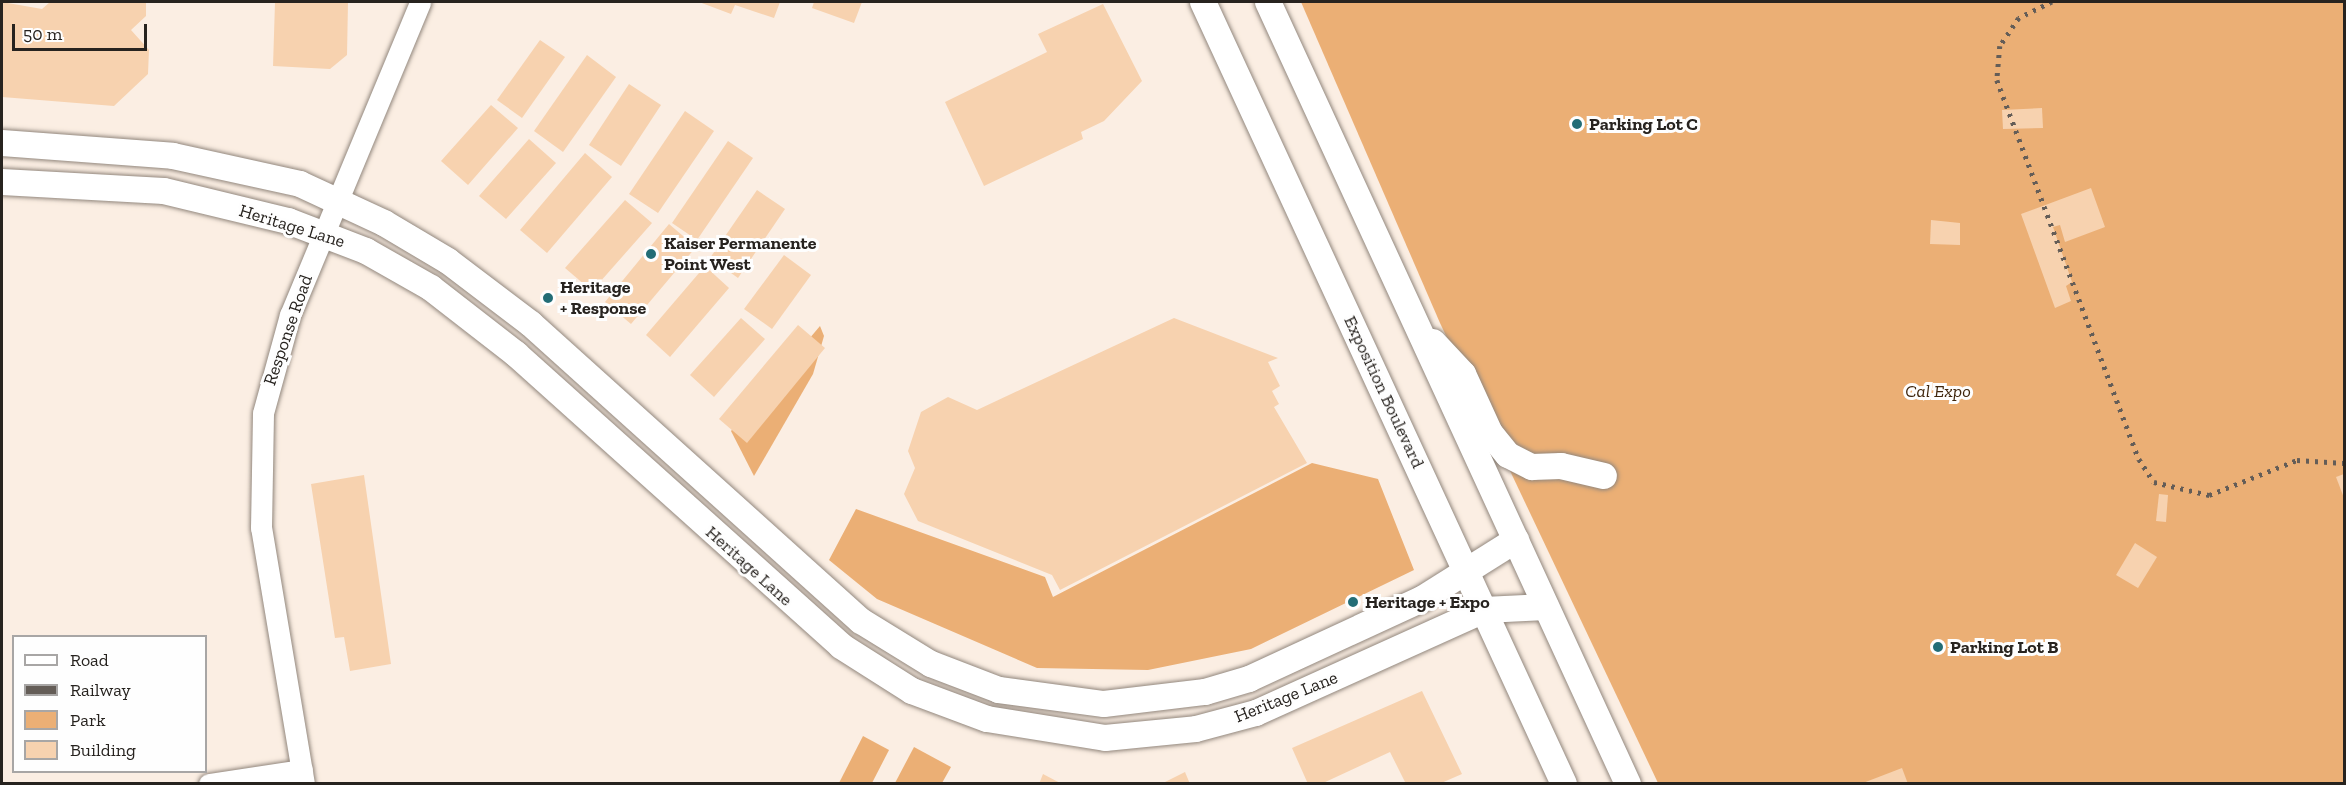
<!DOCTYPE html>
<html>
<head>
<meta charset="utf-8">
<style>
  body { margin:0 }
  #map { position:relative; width:2346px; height:785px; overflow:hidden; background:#fbeee3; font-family:"Zilla Slab",serif }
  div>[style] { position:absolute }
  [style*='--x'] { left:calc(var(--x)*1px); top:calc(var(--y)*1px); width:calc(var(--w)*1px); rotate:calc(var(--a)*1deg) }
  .green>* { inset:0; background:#ebaf75 }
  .building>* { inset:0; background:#f7d2af }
  .roads { filter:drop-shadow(0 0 2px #92877d) drop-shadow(0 0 2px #92877d) }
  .minor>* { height:21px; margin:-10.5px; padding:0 10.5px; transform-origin:10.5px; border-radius:10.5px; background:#fff }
  .major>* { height:26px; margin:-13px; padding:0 13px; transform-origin:13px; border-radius:13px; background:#fff }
  .rail>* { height:4.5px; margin-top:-2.25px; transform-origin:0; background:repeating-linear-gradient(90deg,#645d57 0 3px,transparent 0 9px) }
  .dots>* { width:16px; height:16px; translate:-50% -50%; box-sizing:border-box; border:3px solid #fefefe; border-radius:50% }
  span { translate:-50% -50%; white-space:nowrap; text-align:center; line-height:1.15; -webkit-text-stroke:6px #fefefe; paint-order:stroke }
  .poi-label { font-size:18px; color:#27231f; font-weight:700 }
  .left { translate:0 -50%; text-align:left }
  .street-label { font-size:18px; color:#27231f }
  .park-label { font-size:18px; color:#3f260d; font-style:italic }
  .frame { position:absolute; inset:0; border:3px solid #27231f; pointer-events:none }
  .legend { position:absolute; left:12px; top:635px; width:195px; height:138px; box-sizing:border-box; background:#fefefe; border:2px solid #a8a6a5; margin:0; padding:8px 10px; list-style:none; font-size:18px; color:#27231f }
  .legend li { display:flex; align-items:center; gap:12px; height:30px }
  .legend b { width:30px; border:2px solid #a8a6a5 }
  .scale { position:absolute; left:12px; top:24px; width:135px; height:27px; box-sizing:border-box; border:3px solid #27231f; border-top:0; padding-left:8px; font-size:18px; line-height:21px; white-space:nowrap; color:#27231f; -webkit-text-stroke:4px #fefefe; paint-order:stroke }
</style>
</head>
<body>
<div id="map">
  <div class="green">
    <i style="clip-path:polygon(1301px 2px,2344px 2px,2344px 783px,1658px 783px,1440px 323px)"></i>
    <i style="clip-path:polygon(820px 326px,824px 336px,813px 374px,754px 476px,731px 431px)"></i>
    <i style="clip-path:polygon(1312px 463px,1378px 479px,1414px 570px,1251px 649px,1148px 670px,1037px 668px,877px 599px,829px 560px,856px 509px,1045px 577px,1053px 597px)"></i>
    <i style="clip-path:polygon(863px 736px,889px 750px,872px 783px,839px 783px)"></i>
    <i style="clip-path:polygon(914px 747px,951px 767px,942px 783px,895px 783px)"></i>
  </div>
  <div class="building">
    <i style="clip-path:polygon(2px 2px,42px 9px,50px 2px,146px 2px,146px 16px,131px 30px,149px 50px,148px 74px,114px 106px,2px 97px)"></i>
    <i style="clip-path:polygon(275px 2px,348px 2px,347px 55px,330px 69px,273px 66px)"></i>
    <i style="clip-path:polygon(699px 2px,780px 2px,774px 18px,735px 5px,731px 14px)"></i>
    <i style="clip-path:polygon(814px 2px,862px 2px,854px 23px,812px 8px)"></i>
    <i style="clip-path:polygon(1103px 4px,1142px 81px,1104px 121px,1081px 132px,1083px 139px,984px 186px,945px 102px,1047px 52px,1038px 34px)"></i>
    <i style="clip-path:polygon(540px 40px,565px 57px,522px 118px,497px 100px)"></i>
    <i style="clip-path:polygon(587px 55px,616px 77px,563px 152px,534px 131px)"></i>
    <i style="clip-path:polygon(629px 84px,661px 105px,621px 166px,589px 145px)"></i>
    <i style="clip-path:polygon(491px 105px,518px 128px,468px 185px,441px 161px)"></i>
    <i style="clip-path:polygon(2042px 108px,2043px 128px,2003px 129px,2002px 110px)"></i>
    <i style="clip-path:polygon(685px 111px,714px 131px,658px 213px,629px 194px)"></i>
    <i style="clip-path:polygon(529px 139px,556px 163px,506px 219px,479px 196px)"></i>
    <i style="clip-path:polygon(728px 141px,753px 158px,697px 240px,672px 223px)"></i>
    <i style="clip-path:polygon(585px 153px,612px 177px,547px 253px,520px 230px)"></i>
    <i style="clip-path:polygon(2091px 188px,2105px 227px,2065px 242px,2060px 225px,2053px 227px,2072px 282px,2066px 286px,2071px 301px,2055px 308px,2021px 214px)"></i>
    <i style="clip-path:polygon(757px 190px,785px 209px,738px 278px,710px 258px)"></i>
    <i style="clip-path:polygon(625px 200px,652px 223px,592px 291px,565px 268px)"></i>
    <i style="clip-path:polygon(1931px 220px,1960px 223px,1960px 245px,1930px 244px)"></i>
    <i style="clip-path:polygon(669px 224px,696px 247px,631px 324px,605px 302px)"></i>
    <i style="clip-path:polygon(784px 255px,811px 275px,772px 329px,744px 309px)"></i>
    <i style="clip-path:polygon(705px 266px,729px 288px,670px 357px,646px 335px)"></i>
    <i style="clip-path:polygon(741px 318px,765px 339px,714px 397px,690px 375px)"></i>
    <i style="clip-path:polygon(1174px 318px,1278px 358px,1268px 362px,1280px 386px,1272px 391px,1279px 404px,1274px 407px,1307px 463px,1060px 590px,1052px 575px,918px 521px,904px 494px,915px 468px,908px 451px,921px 412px,948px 397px,977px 410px)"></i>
    <i style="clip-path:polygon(798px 325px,825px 348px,747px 443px,719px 419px)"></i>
    <i style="clip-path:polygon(2344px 474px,2344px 498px,2336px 477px)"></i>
    <i style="clip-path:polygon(364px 475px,391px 664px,350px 671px,344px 637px,335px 638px,311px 484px)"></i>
    <i style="clip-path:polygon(2159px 494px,2168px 495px,2166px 522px,2156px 521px)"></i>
    <i style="clip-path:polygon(2135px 543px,2157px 557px,2138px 588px,2116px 575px)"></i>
    <i style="clip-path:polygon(1422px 691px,1462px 774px,1439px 784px,1406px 784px,1390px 752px,1321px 784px,1308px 784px,1292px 748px)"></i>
    <i style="clip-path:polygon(1902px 768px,1908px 784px,1863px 784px,1863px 783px)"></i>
    <i style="clip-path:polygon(1185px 772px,1190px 784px,1161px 784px)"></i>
    <i style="clip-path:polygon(1043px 774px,1062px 784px,1039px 784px)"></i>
  </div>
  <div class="roads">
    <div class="minor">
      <i style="--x:209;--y:784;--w:94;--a:-8.6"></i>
      <i style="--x:304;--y:784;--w:260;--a:-99.5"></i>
      <i style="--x:261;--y:528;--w:115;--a:-89"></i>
      <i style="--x:263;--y:413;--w:102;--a:-74.6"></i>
      <i style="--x:290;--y:315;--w:339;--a:-67.4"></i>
    </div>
    <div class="major">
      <i style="--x:1203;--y:2;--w:861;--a:65.22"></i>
      <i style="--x:1268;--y:2;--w:861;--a:65.28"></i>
      <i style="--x:2;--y:143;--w:171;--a:4.3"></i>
      <i style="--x:173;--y:156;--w:130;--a:12.4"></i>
      <i style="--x:300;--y:184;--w:93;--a:24.9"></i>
      <i style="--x:384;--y:223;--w:74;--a:30.7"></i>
      <i style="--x:448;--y:261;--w:104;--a:37.2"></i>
      <i style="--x:531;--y:324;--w:444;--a:42"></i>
      <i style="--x:861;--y:621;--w:82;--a:31.6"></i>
      <i style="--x:931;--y:664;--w:73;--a:20.9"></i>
      <i style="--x:999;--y:690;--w:106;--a:7.6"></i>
      <i style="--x:1104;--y:704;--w:102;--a:-6.8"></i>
      <i style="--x:1205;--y:692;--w:46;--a:-16.5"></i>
      <i style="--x:1249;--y:679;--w:191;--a:-24.8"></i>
      <i style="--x:1422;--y:599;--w:111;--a:-32.1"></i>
      <i style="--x:2;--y:182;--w:162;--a:3.2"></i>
      <i style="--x:164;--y:191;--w:128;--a:13.6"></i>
      <i style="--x:288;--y:221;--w:84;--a:21"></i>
      <i style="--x:366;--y:251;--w:75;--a:29.6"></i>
      <i style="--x:431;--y:288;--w:108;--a:37.8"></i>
      <i style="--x:516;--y:354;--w:437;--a:41.9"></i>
      <i style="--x:841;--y:646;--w:84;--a:32.4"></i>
      <i style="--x:912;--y:691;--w:80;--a:20.5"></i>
      <i style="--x:987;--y:719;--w:120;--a:9.1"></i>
      <i style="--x:1105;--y:738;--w:91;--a:-5.6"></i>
      <i style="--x:1196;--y:729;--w:62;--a:-14.9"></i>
      <i style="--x:1256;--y:713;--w:250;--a:-24.3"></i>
      <i style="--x:1484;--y:610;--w:62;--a:-2.8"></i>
      <i style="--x:1433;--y:342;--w:44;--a:46.8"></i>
      <i style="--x:1463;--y:374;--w:65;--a:65.4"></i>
      <i style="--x:1490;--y:433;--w:28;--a:51"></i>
      <i style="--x:1508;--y:455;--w:27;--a:27"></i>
      <i style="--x:1532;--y:467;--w:29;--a:-2"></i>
      <i style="--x:1561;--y:466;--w:44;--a:13.1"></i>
    </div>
  </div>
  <div class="rail">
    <i style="--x:2052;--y:2;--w:37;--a:154"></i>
    <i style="--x:2019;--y:18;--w:34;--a:124"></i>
    <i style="--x:2000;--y:46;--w:34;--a:95"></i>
    <i style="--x:1997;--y:80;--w:405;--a:69.5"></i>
    <i style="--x:2139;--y:459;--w:27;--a:57"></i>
    <i style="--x:2154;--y:482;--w:57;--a:13.3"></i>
    <i style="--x:2209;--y:495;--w:95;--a:-21.7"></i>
    <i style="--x:2297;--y:460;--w:47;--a:3.7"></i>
  </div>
  <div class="dots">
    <i style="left:1577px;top:124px;background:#236d76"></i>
    <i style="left:651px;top:254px;background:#236d76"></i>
    <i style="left:548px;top:298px;background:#236d76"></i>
    <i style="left:1353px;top:602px;background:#236d76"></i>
    <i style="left:1938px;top:647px;background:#236d76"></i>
  </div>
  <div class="poi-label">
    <span class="left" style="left:1589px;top:124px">Parking Lot C</span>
    <span class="left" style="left:664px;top:254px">Kaiser Permanente<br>Point West</span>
    <span class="left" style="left:560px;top:298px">Heritage<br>+ Response</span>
    <span class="left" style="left:1365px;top:602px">Heritage + Expo</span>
    <span class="left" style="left:1950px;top:647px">Parking Lot B</span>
  </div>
  <div class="street-label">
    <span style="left:292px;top:226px;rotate:17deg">Heritage Lane</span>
    <span style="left:288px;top:330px;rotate:-71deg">Response Road</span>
    <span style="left:1384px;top:392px;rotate:65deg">Exposition Boulevard</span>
    <span style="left:749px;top:566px;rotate:42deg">Heritage Lane</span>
    <span style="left:1286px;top:697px;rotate:-22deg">Heritage Lane</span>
  </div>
  <div class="park-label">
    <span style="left:1938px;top:391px">Cal Expo</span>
  </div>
  <div class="frame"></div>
  <ul class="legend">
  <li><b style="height:8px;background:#fff"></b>Road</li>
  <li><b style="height:8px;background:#645d57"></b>Railway</li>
  <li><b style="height:16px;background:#ebaf75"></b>Park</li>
  <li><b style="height:16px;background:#f7d2af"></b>Building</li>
  </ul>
  <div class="scale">50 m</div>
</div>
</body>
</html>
